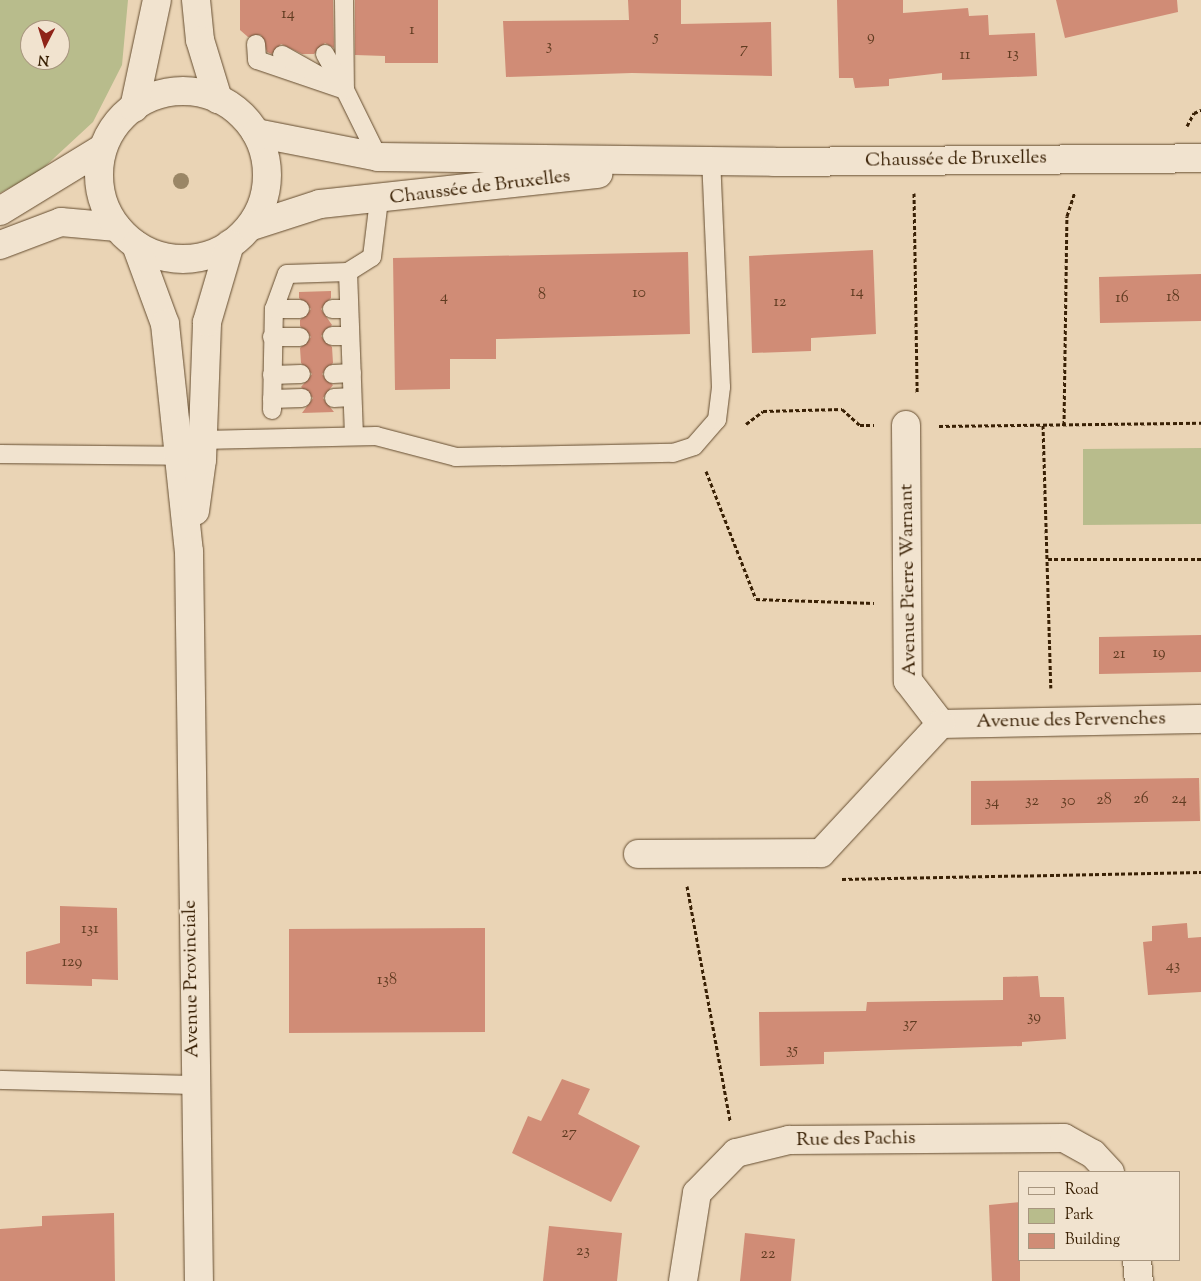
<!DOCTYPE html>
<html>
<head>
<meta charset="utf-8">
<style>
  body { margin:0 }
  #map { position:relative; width:1201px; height:1281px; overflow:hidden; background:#ead4b5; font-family:"Sorts Mill Goudy",serif }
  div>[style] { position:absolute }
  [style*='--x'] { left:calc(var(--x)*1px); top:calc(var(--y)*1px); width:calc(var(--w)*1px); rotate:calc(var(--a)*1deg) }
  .green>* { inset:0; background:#b8bc8c }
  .building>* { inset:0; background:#d08c76 }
  .path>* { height:3px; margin-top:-1.5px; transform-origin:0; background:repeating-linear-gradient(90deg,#392004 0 4px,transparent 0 6.5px) }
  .roads { filter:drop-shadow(0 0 1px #654d30) drop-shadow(0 0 1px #654d30) }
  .lane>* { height:18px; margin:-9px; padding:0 9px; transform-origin:9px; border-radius:9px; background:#f1e3cf }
  .street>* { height:28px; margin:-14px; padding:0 14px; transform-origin:14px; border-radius:14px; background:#f1e3cf }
  .secondary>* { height:28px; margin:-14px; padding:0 14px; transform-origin:14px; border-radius:14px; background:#f1e3cf }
  .secondary>.ring { margin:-14px; padding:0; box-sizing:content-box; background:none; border:28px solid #f1e3cf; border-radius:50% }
  .trees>* { width:16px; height:16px; margin:-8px; border-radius:50%; background:#9a8666 }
  span { translate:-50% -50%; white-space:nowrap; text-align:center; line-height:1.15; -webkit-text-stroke:4px #f1e3cf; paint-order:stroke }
  .number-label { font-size:16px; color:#5f3b20 }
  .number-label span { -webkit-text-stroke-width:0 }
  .street-label { font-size:19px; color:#392004 }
  .legend { position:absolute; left:1018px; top:1171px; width:162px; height:90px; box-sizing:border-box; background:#f1e3cf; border:1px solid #a7957e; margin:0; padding:6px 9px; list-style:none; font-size:15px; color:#392004 }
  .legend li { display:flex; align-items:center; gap:10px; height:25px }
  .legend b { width:25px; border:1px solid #a7957e }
  .north { position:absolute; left:20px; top:20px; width:50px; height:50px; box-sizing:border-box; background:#f1e3cf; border:1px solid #a7957e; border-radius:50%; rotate:185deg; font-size:14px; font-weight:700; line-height:20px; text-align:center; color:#392004 }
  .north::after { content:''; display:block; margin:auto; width:18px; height:22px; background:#8f2418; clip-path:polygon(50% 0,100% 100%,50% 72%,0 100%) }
</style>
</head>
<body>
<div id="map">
  <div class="green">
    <i style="clip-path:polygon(evenodd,0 0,128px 0,122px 65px,93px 122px,39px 172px,0 193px,0 0,30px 30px,60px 30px,60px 60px,30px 60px,30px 30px)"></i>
    <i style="clip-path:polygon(1201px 448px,1201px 524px,1083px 525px,1083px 449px)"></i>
  </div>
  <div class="building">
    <i style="clip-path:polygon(240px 0,333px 0,334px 48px,325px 43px,314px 54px,302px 54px,281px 44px,272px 54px,267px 52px,261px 35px,248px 37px,240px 30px)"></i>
    <i style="clip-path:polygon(355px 0,438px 0,438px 63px,385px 63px,385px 56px,355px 55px)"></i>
    <i style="clip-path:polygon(628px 0,681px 0,681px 24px,771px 22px,772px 76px,632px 73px,506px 77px,503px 21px,629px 20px)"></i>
    <i style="clip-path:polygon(837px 0,903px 0,903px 13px,968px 8px,969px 16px,988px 15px,989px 35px,1035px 33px,1037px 76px,942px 80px,942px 73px,889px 79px,889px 86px,855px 88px,853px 78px,839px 78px)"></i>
    <i style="clip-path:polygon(1056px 0,1177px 0,1178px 12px,1065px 38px)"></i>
    <i style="clip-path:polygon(873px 250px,876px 334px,811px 338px,811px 351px,752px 353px,749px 256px)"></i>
    <i style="clip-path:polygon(688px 252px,690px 334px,496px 339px,496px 359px,450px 359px,450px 389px,395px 390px,393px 258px)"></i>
    <i style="clip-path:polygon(1201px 274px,1201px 321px,1100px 323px,1099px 277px)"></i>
    <i style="clip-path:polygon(331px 291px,331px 298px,321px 309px,332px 325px,321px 336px,332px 347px,333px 363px,322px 374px,333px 385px,323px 398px,334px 412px,302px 413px,313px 398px,301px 387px,312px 374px,301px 363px,300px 348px,311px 337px,300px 326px,300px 320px,311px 309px,299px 298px,299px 292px)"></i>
    <i style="clip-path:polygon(1201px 635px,1201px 672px,1099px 674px,1099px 637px)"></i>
    <i style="clip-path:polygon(1199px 778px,1200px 821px,971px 825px,971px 781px)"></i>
    <i style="clip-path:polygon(60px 906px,117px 908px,118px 980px,92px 979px,92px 986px,26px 984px,26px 952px,60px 943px)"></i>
    <i style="clip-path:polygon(1187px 923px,1188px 938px,1201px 937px,1201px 992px,1148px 995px,1143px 942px,1152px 941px,1152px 926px)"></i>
    <i style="clip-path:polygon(485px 928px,485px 1032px,289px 1033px,289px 929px)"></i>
    <i style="clip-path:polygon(1038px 976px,1040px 997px,1064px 997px,1066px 1039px,1022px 1042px,1022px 1046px,824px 1052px,824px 1064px,760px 1066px,759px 1012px,866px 1011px,867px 1002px,1003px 1000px,1003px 977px)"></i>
    <i style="clip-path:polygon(562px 1079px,590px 1089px,578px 1114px,640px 1146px,611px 1202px,512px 1153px,528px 1116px,541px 1121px)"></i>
    <i style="clip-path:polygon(1020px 1202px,1020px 1281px,992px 1281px,989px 1205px)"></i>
    <i style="clip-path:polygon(114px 1213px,115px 1281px,0 1281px,0 1229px,42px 1226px,42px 1216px)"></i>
    <i style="clip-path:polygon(549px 1226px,622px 1233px,617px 1281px,543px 1281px)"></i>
    <i style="clip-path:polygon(745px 1233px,795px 1239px,791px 1281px,740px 1281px)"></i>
  </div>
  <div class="path">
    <i style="--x:1187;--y:126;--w:15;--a:-62"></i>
    <i style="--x:1194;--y:113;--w:8;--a:-23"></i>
    <i style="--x:914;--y:193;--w:201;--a:89.1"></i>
    <i style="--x:746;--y:424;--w:21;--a:-37"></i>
    <i style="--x:763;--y:411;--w:79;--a:-1.5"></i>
    <i style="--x:842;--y:409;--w:24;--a:42"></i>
    <i style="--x:860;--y:425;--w:14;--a:0"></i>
    <i style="--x:1043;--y:425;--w:263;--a:88.3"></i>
    <i style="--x:1064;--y:425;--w:209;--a:-89.2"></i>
    <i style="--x:1067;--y:216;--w:25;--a:-72"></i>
    <i style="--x:939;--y:426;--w:262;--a:-0.7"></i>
    <i style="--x:706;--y:471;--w:137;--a:68.7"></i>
    <i style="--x:756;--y:599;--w:118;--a:1.9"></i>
    <i style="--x:1048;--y:559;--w:153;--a:0"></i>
    <i style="--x:842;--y:879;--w:359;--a:-1.1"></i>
    <i style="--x:687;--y:886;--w:239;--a:79.6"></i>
  </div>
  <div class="roads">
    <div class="lane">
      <i style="--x:344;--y:0;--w:90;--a:89.4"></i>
      <i style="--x:345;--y:90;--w:75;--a:63.8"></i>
      <i style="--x:256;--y:44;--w:16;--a:86"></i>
      <i style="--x:257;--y:60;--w:93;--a:18.8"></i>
      <i style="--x:345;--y:90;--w:72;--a:-150.9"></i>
      <i style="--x:325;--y:54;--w:39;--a:61"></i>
      <i style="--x:348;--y:272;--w:164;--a:87.9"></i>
      <i style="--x:274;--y:309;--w:26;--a:0"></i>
      <i style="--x:332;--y:309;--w:17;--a:0"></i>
      <i style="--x:332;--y:336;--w:18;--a:0"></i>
      <i style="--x:272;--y:337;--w:28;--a:0"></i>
      <i style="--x:333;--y:374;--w:19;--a:-3"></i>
      <i style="--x:272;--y:375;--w:29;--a:-2"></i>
      <i style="--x:334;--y:398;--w:18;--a:-3"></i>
      <i style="--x:272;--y:399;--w:30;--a:-2"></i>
      <i style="--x:272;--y:410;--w:101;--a:-88.9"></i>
      <i style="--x:274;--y:309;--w:37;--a:-70"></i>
      <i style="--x:287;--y:274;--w:61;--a:-1.9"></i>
      <i style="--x:348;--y:272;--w:28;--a:-32"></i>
      <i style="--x:372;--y:257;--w:57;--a:-83"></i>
      <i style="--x:202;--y:440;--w:174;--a:-1.3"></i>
      <i style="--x:376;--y:436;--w:83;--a:14.7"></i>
      <i style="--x:456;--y:457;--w:217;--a:-1.1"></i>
      <i style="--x:673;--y:453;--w:22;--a:-18"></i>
      <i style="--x:694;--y:446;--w:35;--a:-49"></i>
      <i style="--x:717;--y:420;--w:33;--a:-83"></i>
      <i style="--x:721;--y:387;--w:226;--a:-92.5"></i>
      <i style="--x:0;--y:454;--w:179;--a:0.6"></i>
      <i style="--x:0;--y:1080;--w:193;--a:1.5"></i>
    </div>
    <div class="street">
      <i style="--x:0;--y:211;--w:117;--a:-31.4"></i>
      <i style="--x:0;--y:245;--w:65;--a:-20.7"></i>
      <i style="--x:61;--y:222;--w:56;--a:5.1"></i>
      <i style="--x:906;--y:425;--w:256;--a:89.6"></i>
      <i style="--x:908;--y:681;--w:54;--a:52.5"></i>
      <i style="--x:941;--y:724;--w:260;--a:-1.1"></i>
      <i style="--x:638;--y:854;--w:183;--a:-0.3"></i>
      <i style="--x:821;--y:853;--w:176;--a:-47.1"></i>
      <i style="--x:1137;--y:1260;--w:21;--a:85"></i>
      <i style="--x:683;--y:1281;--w:89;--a:-81"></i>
      <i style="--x:697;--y:1193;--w:56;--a:-45.7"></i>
      <i style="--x:736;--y:1153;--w:55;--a:-13.8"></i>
      <i style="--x:789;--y:1140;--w:275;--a:-0.4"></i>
      <i style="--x:1064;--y:1138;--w:33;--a:29"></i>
      <i style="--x:1093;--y:1154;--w:25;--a:47"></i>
    </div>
    <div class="secondary">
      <i style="--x:196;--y:0;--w:40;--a:84.3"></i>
      <i style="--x:200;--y:40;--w:62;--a:73"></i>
      <i class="ring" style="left:99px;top:91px;width:140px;height:140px"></i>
      <i style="--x:134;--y:108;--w:110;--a:-78"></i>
      <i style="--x:256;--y:133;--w:124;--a:11.1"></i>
      <i style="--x:378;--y:157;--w:396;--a:0.7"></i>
      <i style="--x:774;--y:162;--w:427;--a:-0.5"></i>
      <i style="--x:252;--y:226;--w:71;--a:-17.9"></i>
      <i style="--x:320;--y:204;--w:280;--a:-6.2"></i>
      <i style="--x:136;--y:245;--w:84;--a:69.8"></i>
      <i style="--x:165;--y:324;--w:228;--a:84"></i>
      <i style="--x:189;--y:551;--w:730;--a:89.22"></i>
      <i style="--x:195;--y:511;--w:51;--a:-82.2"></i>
      <i style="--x:202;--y:460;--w:138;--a:-87.9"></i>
      <i style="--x:207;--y:322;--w:81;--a:-73.6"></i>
    </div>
  </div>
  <div class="trees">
    <i style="left:181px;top:181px"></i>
  </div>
  <div class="number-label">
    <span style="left:288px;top:15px">14</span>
    <span style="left:412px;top:31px">1</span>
    <span style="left:656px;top:38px">5</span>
    <span style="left:871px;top:38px">9</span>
    <span style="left:549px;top:47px">3</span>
    <span style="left:744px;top:50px">7</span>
    <span style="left:1013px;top:55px">13</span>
    <span style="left:965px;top:56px">11</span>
    <span style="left:857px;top:293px">14</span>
    <span style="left:639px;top:294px">10</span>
    <span style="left:542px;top:296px">8</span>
    <span style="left:444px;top:298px">4</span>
    <span style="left:1173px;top:298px">18</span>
    <span style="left:1122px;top:299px">16</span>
    <span style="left:780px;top:303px">12</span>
    <span style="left:1159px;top:654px">19</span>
    <span style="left:1119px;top:655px">21</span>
    <span style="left:1141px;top:800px">26</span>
    <span style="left:1179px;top:800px">24</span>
    <span style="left:1104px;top:801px">28</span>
    <span style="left:1032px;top:802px">32</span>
    <span style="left:1068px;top:802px">30</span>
    <span style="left:992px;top:803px">34</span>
    <span style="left:90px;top:930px">131</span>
    <span style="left:72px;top:963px">129</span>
    <span style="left:1173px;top:967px">43</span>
    <span style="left:387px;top:981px">138</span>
    <span style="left:1034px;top:1018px">39</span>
    <span style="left:910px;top:1025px">37</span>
    <span style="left:792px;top:1051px">35</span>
    <span style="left:569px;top:1134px">27</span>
    <span style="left:583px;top:1252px">23</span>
    <span style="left:768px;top:1255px">22</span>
  </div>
  <div class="street-label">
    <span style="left:956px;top:160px;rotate:-1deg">Chaussée de Bruxelles</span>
    <span style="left:480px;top:188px;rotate:-7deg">Chaussée de Bruxelles</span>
    <span style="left:909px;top:580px;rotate:-91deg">Avenue Pierre Warnant</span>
    <span style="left:1071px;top:721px;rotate:-1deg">Avenue des Pervenches</span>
    <span style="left:192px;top:979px;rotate:-91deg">Avenue Provinciale</span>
    <span style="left:856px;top:1140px;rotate:-1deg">Rue des Pachis</span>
  </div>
  <ul class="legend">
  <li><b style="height:6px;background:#f1e3cf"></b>Road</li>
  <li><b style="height:14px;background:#b8bc8c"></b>Park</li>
  <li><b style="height:14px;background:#d08c76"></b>Building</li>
  </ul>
  <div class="north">N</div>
</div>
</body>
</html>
